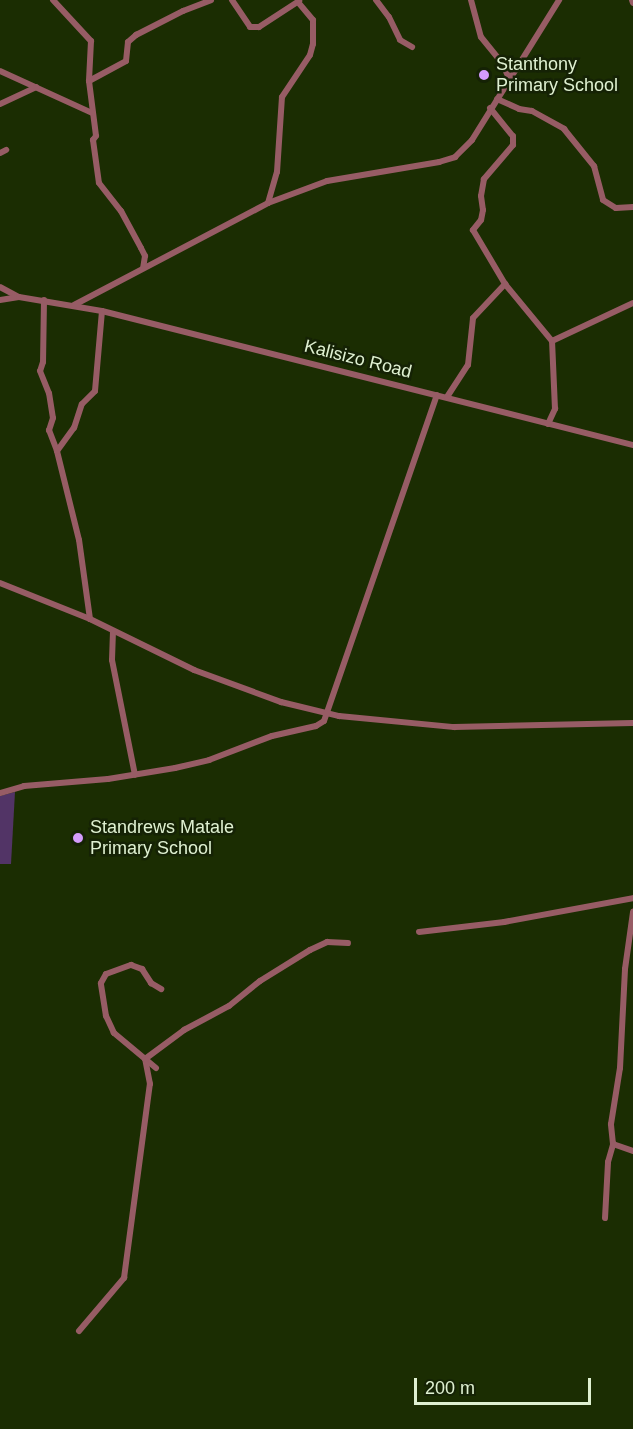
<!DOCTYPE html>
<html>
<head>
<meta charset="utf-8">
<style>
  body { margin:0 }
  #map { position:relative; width:633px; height:1429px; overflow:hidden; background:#1b2d02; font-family:Helvetica,sans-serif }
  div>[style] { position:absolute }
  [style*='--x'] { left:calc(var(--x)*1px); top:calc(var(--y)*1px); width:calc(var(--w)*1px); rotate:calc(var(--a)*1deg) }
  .green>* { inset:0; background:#523466 }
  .minor>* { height:6px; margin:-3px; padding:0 3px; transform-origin:3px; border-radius:3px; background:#975c65 }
  .dots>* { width:16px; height:16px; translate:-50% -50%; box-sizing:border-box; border:3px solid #152205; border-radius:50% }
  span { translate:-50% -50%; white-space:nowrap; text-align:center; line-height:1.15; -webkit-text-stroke:5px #152205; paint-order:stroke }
  .poi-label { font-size:18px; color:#dff0d1 }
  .left { translate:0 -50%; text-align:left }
  .street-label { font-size:18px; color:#dff0d1 }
  .scale { position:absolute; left:414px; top:1378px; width:177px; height:27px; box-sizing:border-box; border:3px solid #dff0d1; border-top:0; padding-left:8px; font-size:18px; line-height:21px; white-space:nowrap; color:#dff0d1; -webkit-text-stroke:4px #152205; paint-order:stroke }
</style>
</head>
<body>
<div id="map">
  <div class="green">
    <i style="clip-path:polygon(15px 792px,11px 864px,0 864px,0 796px)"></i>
  </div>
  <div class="minor">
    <i style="--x:53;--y:0;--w:56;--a:47.2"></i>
    <i style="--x:91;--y:41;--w:40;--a:92.9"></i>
    <i style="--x:89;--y:81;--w:55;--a:82.7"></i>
    <i style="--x:96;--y:136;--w:5;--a:127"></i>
    <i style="--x:93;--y:140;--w:43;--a:82.1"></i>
    <i style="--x:99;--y:183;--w:36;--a:52"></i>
    <i style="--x:121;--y:211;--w:42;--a:61.6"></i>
    <i style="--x:141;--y:248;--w:9;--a:63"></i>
    <i style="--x:145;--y:256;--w:12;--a:99"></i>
    <i style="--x:232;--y:0;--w:32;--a:56"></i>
    <i style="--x:250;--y:27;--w:9;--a:0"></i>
    <i style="--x:259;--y:27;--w:48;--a:-33"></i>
    <i style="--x:376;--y:0;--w:21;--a:53"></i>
    <i style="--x:389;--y:17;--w:25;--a:64"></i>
    <i style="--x:400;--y:40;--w:14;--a:30"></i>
    <i style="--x:471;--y:0;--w:38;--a:75"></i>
    <i style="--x:481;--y:37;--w:33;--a:51"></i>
    <i style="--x:502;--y:63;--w:17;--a:65"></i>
    <i style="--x:632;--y:0;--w:3;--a:72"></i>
    <i style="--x:0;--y:71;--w:101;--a:24.5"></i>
    <i style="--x:89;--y:81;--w:42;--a:-28.4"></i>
    <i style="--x:126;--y:61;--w:19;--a:-84"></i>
    <i style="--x:128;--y:42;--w:11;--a:-41"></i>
    <i style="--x:136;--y:35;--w:53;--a:-27.1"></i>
    <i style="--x:183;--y:11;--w:30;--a:-21"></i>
    <i style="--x:497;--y:99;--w:24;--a:24"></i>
    <i style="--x:519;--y:109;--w:13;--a:9"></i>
    <i style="--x:532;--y:111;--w:37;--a:29"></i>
    <i style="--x:564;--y:129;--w:48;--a:51"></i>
    <i style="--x:594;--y:166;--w:35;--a:75"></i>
    <i style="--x:603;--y:200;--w:15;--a:32"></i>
    <i style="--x:616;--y:208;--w:17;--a:-3"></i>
    <i style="--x:0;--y:104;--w:40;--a:-25"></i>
    <i style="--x:490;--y:108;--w:36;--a:51"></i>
    <i style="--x:513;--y:136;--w:9;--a:90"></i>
    <i style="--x:513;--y:145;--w:45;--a:130.5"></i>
    <i style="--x:484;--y:179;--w:17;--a:100"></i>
    <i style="--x:481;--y:196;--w:14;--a:82"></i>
    <i style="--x:483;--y:210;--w:10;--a:101"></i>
    <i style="--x:481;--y:220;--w:13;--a:129"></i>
    <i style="--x:473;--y:230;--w:63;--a:59.3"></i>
    <i style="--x:0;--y:153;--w:7;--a:-27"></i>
    <i style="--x:268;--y:203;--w:32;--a:-74"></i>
    <i style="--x:277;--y:172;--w:75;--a:-86.2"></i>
    <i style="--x:282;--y:97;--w:50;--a:-56.3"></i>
    <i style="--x:310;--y:55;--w:11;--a:-75"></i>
    <i style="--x:313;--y:44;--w:24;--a:-90"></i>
    <i style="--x:313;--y:20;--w:23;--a:-130"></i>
    <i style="--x:0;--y:287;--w:21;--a:28"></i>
    <i style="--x:0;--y:300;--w:19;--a:-9"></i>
    <i style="--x:19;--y:297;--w:84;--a:9.6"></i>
    <i style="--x:102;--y:311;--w:548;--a:14.16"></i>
    <i style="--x:44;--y:300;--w:62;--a:90.9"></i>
    <i style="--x:43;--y:362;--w:9;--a:108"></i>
    <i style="--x:40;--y:371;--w:24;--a:68"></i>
    <i style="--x:49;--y:393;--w:25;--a:81"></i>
    <i style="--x:53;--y:418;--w:13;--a:108"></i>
    <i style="--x:49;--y:430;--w:22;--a:69"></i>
    <i style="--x:74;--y:305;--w:219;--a:-27.7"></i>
    <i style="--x:268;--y:203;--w:63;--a:-20.4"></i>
    <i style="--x:327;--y:181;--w:114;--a:-9.6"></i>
    <i style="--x:439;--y:162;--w:17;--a:-17"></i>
    <i style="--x:455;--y:157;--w:24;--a:-45"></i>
    <i style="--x:472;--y:140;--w:165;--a:-58.1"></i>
    <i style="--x:447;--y:397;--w:38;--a:-57"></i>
    <i style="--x:468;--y:365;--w:47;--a:-83.9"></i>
    <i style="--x:473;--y:318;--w:47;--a:-46.7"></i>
    <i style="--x:505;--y:284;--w:74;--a:50.5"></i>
    <i style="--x:548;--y:424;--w:17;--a:-65"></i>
    <i style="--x:555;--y:409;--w:68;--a:-92.5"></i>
    <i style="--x:552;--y:341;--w:89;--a:-25.1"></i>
    <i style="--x:0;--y:583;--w:97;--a:21.8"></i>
    <i style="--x:90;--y:619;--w:116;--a:26.1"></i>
    <i style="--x:194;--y:670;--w:93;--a:20.2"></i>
    <i style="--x:281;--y:702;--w:60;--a:13.6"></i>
    <i style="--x:339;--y:716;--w:116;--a:5.5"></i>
    <i style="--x:454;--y:727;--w:179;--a:-1.3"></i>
    <i style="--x:90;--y:619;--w:80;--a:-97.9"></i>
    <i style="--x:79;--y:540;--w:92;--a:-103.9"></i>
    <i style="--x:57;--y:451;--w:29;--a:-54"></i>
    <i style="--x:74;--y:428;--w:25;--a:-72"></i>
    <i style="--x:82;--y:404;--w:18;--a:-45"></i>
    <i style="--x:95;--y:391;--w:80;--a:-85"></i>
    <i style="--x:113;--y:631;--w:29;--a:92"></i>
    <i style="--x:112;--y:660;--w:117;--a:78.7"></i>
    <i style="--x:0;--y:793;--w:25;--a:-16"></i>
    <i style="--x:24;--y:786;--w:84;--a:-4.8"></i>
    <i style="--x:108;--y:779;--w:68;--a:-9.3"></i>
    <i style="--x:175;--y:768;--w:35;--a:-13"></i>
    <i style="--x:209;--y:760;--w:67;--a:-20.9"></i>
    <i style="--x:272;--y:736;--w:45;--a:-12.8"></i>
    <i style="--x:316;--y:726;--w:9;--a:-32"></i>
    <i style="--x:324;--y:721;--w:345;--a:-70.9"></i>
    <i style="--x:419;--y:932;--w:86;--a:-6.7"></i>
    <i style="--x:504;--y:922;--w:131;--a:-10.5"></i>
    <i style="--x:156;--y:1068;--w:55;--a:-140.2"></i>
    <i style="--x:114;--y:1033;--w:19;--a:-115"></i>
    <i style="--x:106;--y:1016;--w:33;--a:-99"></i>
    <i style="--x:101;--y:983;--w:10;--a:-61"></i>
    <i style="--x:106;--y:974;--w:27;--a:-20"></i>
    <i style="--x:131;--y:965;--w:12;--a:20"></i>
    <i style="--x:142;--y:969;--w:17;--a:57"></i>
    <i style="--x:151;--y:983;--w:12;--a:31"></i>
    <i style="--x:613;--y:1144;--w:20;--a:-96"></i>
    <i style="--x:611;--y:1124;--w:57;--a:-80.9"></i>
    <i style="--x:620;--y:1068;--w:99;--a:-87.1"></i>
    <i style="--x:625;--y:969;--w:58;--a:-82"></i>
    <i style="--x:605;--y:1218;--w:56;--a:-86.9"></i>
    <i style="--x:608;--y:1162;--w:19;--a:-74"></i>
    <i style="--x:613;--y:1144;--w:21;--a:19"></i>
    <i style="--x:79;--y:1331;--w:70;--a:-49.7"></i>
    <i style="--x:124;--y:1278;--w:196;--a:-82.4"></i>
    <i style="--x:150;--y:1084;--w:25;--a:-101"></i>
    <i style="--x:145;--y:1059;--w:49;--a:-36.6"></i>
    <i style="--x:184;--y:1030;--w:51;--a:-28.1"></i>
    <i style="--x:229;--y:1006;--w:40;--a:-39"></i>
    <i style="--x:260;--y:981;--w:59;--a:-31.8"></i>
    <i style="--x:310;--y:950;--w:19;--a:-25"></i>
    <i style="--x:327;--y:942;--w:21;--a:3"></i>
  </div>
  <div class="dots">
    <i style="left:484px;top:75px;background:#d49cfc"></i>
    <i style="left:78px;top:838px;background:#d49cfc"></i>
  </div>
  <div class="poi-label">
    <span class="left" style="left:496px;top:75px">Stanthony<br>Primary School</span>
    <span class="left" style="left:90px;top:838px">Standrews Matale<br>Primary School</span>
  </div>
  <div class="street-label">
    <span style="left:358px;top:359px;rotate:14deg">Kalisizo Road</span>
  </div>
  <div class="scale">200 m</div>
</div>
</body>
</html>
